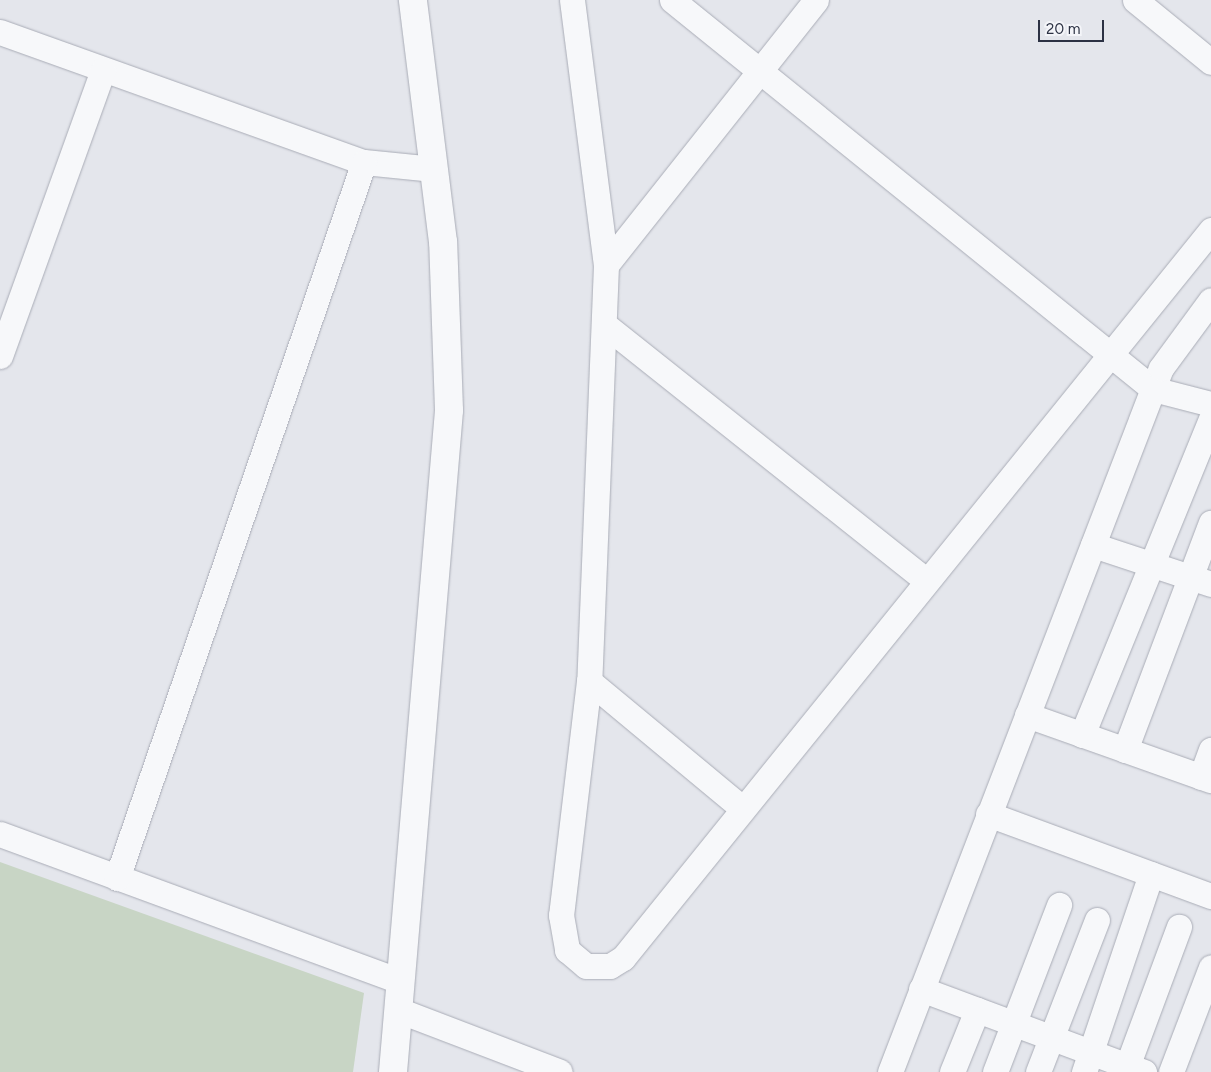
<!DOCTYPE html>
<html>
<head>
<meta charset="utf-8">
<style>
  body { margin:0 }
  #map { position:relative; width:1211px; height:1072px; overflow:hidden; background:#e4e6ec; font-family:Figtree,sans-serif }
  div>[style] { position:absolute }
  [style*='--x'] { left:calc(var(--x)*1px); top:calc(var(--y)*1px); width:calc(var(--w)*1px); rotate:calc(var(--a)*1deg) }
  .green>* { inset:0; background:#c8d5c5 }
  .roads { filter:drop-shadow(0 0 1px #a9acb6) drop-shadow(0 0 1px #a9acb6) }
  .minor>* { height:25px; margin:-12.5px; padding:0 12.5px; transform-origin:12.5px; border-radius:12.5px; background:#f7f8fa }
  .tertiary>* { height:28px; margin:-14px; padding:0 14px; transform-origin:14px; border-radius:14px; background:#f7f8fa }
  span { translate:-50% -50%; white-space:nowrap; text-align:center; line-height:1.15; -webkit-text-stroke:4px #f4f5f9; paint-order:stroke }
  .scale { position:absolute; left:1038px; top:20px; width:66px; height:22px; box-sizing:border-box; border:2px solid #2c3244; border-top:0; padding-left:6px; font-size:15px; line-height:18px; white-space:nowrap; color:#2c3244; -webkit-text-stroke:4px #f4f5f9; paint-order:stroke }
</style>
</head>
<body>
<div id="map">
  <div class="green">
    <i style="clip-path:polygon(0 862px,364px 993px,353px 1072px,0 1072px)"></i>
  </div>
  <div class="roads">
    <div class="minor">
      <i style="--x:572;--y:0;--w:267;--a:82.7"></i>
      <i style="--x:606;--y:265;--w:416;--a:92.3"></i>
      <i style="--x:589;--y:681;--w:236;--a:96.8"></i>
      <i style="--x:561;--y:915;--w:36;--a:80"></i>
      <i style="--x:567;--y:950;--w:25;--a:40"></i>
      <i style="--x:586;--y:966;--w:24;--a:0"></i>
      <i style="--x:610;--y:966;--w:15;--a:-32"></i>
      <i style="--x:623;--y:958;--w:936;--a:-51.07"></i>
      <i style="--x:672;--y:0;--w:619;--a:38.96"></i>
      <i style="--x:1153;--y:389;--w:60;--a:14.5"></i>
      <i style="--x:1135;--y:0;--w:98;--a:39.2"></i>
      <i style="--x:0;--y:32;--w:387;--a:19.7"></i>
      <i style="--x:364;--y:162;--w:70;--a:5.7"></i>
      <i style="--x:606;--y:265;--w:338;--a:-51.6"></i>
      <i style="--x:605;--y:325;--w:410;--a:38.5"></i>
      <i style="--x:0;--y:356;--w:304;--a:-70.2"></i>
      <i style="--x:1093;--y:545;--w:124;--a:18.3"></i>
      <i style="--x:589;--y:681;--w:197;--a:39.7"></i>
      <i style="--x:1027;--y:715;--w:195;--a:19.5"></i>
      <i style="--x:1082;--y:735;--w:341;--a:-67.8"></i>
      <i style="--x:1125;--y:750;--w:243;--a:-69.3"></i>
      <i style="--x:1201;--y:777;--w:29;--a:-70"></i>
      <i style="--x:988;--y:814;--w:238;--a:20.2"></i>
      <i style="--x:0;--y:834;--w:425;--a:20.2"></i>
      <i style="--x:117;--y:878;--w:757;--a:-70.97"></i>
      <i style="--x:921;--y:989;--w:238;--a:20.4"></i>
      <i style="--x:398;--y:1010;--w:173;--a:20.9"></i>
      <i style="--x:890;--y:1072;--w:754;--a:-68.95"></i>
      <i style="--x:1161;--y:368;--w:84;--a:-53.7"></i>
      <i style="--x:952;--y:1072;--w:67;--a:-68"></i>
      <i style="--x:995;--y:1072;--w:179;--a:-69"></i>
      <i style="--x:1038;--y:1072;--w:163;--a:-68.8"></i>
      <i style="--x:1084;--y:1072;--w:209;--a:-71.3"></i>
      <i style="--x:1125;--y:1072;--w:155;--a:-69.6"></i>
      <i style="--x:1171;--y:1072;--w:112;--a:-69.1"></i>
    </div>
    <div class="tertiary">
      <i style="--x:393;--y:1072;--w:664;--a:-85.16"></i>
      <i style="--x:449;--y:410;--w:168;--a:-92"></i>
      <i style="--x:443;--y:242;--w:244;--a:-97.1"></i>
    </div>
  </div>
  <div class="scale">20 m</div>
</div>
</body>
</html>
